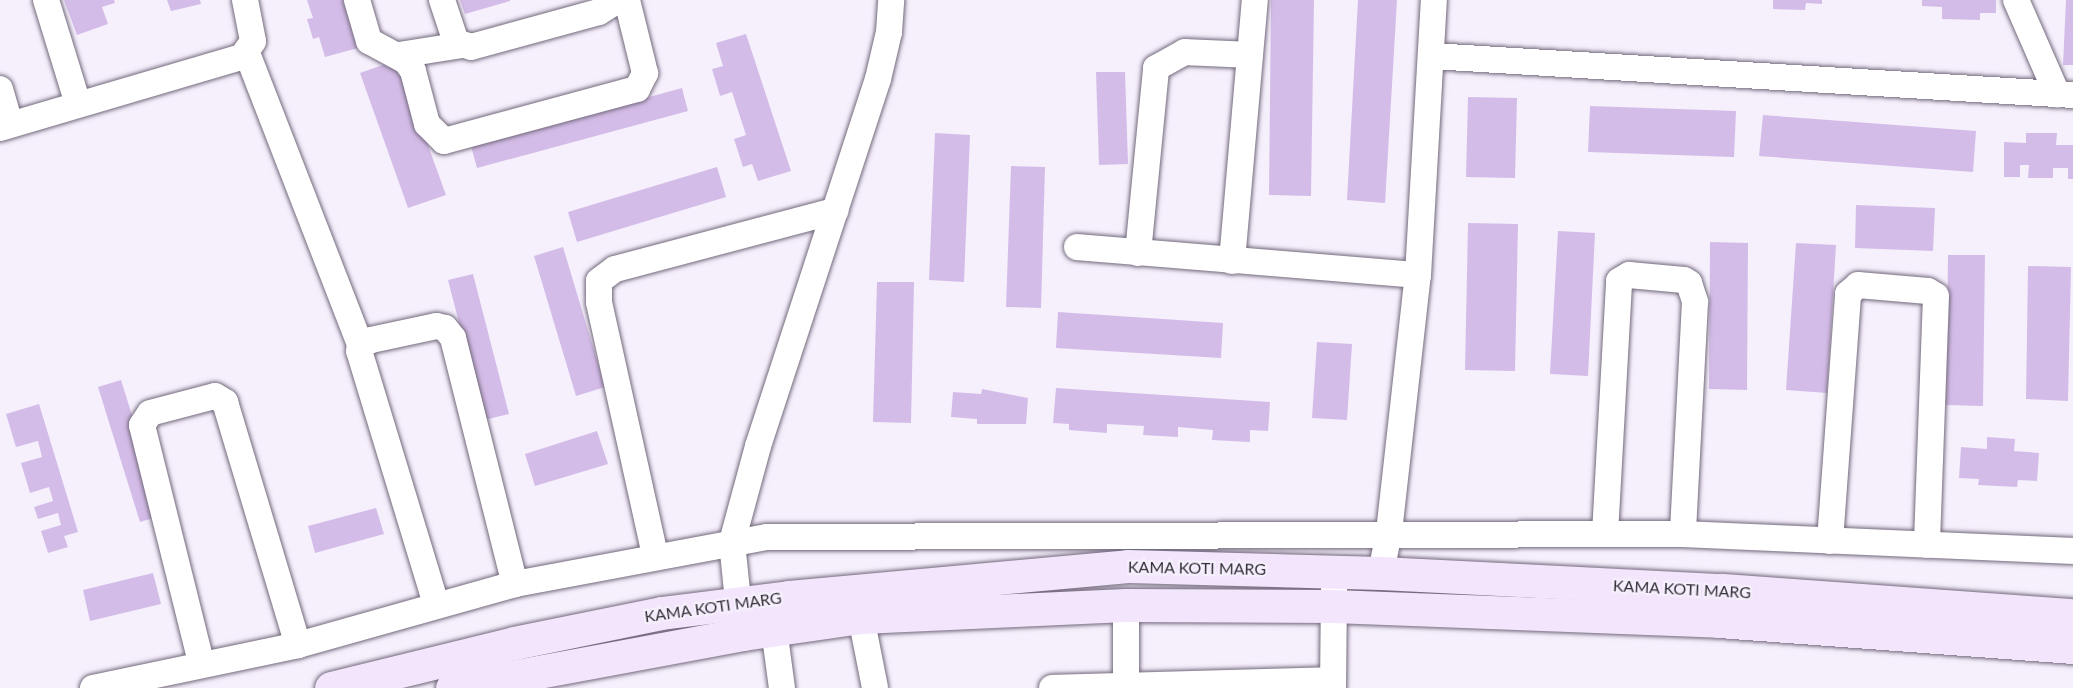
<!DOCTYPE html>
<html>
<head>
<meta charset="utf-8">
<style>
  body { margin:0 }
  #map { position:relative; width:2073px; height:688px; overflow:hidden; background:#f6f0fd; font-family:Lato,sans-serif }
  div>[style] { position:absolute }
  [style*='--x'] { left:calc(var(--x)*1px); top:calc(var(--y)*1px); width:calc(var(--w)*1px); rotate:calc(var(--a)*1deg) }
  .building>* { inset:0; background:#d4bce8 }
  .roads { filter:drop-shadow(0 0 2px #73697c) drop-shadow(0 0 2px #73697c) }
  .street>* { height:26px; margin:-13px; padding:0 13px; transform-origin:13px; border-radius:13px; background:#fff }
  .secondary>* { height:33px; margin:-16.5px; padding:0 16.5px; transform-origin:16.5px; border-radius:16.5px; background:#f2e5fc }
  span { translate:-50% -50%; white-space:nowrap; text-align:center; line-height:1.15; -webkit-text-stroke:4.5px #f6f0fd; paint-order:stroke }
  .street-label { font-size:16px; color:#322e36 }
</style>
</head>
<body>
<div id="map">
  <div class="building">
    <i style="clip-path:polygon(64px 0,114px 0,115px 3px,102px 7px,108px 24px,77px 35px)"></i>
    <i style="clip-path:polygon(167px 0,200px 0,201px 4px,171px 11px)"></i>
    <i style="clip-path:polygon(307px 0,343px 0,358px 48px,325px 57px,319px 37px,313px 39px,307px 19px,313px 18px)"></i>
    <i style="clip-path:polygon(460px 0,510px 0,510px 1px,465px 14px)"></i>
    <i style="clip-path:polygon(1271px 0,1314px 0,1311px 196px,1269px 195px)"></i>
    <i style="clip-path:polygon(1358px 0,1397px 0,1385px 203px,1347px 200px)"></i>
    <i style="clip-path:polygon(1773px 0,1822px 0,1822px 4px,1806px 3px,1805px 10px,1773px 9px)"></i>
    <i style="clip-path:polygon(1922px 0,1996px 0,1996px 13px,1980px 13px,1980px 20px,1942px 19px,1942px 7px,1922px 6px)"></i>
    <i style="clip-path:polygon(2066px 0,2073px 0,2073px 65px,2063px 65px)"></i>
    <i style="clip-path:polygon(746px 34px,791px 171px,758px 181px,752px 164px,743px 167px,734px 139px,746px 135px,732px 92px,720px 96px,712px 69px,723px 66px,716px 43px)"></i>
    <i style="clip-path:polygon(397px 60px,446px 195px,408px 208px,360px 73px)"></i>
    <i style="clip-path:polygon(1096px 72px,1125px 72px,1128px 164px,1099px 165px)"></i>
    <i style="clip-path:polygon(682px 88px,688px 111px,477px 168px,471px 146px)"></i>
    <i style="clip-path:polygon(1468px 97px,1517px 98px,1515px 178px,1466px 177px)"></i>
    <i style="clip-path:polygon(1590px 106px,1736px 111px,1734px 157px,1588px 152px)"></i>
    <i style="clip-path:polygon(1763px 115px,1976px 131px,1973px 172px,1759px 156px)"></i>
    <i style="clip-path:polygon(935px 133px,970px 135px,964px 282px,929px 280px)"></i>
    <i style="clip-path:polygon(2026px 133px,2057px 133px,2056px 145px,2073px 145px,2073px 179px,2068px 179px,2068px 168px,2053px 168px,2053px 178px,2028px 178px,2029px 165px,2020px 165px,2020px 177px,2004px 177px,2004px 142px,2026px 143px)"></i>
    <i style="clip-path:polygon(1011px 166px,1045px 167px,1041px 308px,1006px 307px)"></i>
    <i style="clip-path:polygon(717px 167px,726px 197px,577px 242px,568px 212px)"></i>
    <i style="clip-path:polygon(1856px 205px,1935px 208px,1933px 251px,1855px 248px)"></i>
    <i style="clip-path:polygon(1468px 223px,1518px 224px,1515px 371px,1465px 370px)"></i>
    <i style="clip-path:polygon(1558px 231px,1595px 233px,1588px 376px,1550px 374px)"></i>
    <i style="clip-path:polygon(1710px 242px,1748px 243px,1747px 390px,1709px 389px)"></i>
    <i style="clip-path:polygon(1796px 243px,1836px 245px,1827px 393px,1786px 390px)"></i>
    <i style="clip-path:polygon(563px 247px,605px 387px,576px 396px,534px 256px)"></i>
    <i style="clip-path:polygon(1948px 255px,1985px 255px,1983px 406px,1946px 405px)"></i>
    <i style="clip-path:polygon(2028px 266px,2071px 267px,2068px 401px,2026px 399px)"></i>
    <i style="clip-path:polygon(473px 274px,509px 414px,484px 420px,448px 280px)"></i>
    <i style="clip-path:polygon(877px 282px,914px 282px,911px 423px,873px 422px)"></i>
    <i style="clip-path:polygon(1058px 312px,1223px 323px,1221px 358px,1056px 348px)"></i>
    <i style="clip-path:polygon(1317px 342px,1352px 344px,1347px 420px,1312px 418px)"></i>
    <i style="clip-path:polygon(121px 380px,163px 515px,140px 522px,98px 387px)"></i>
    <i style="clip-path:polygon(1056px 388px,1270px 402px,1268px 431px,1250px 430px,1250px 442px,1212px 440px,1213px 430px,1178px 427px,1178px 437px,1143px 435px,1144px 426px,1107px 424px,1107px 433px,1069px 430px,1069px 424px,1053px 423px)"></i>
    <i style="clip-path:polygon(982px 389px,1028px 398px,1026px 424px,977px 424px,977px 419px,951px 417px,953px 392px,981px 394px)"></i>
    <i style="clip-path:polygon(39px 404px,78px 532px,64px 536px,68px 547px,48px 553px,41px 531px,61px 525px,58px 513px,38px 519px,34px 507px,53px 501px,49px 487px,30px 493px,21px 463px,42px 457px,38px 441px,16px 447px,6px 414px)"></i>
    <i style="clip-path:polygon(597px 431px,608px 464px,535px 486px,525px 454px)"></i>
    <i style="clip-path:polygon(1987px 437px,2015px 439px,2014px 451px,2039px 453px,2037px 481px,2018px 480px,2017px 487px,1978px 485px,1979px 479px,1959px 478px,1961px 447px,1987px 449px)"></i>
    <i style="clip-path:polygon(376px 508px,384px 534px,315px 553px,308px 526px)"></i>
    <i style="clip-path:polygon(153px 573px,161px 604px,90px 621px,83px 590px)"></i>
  </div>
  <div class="roads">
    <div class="street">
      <i style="--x:46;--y:0;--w:109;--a:72.9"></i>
      <i style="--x:357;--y:0;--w:43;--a:73.7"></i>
      <i style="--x:369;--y:41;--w:42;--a:28.4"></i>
      <i style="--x:406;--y:61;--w:12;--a:55"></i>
      <i style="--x:413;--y:71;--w:55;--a:75.2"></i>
      <i style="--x:427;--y:124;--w:24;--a:45"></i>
      <i style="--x:444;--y:141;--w:200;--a:-15.1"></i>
      <i style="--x:637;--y:89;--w:18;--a:-63"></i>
      <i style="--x:645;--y:73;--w:75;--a:-103.9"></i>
      <i style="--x:442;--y:0;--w:44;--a:71.6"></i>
      <i style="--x:456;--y:42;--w:16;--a:18"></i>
      <i style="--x:471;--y:47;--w:133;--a:-15.3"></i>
      <i style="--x:599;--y:12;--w:22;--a:-32"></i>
      <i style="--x:2016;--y:0;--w:103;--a:66.4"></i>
      <i style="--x:247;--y:53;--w:313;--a:68.8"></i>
      <i style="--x:399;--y:55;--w:64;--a:-9"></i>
      <i style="--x:1432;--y:56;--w:642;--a:3.48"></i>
      <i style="--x:0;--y:89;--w:37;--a:74"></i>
      <i style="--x:0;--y:128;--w:252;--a:-16.4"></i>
      <i style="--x:242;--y:57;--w:19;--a:-55"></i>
      <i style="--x:253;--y:41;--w:42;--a:-101"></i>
      <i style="--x:1077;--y:247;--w:342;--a:4.7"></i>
      <i style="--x:1138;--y:253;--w:186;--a:-84.4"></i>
      <i style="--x:1156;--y:68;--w:33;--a:-29"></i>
      <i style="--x:1185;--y:52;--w:65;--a:2.6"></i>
      <i style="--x:1232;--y:261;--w:262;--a:-85"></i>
      <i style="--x:1605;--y:534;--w:253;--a:-86.8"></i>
      <i style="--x:1619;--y:281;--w:12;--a:-31"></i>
      <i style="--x:1629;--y:275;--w:55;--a:5.2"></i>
      <i style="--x:1684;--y:280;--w:6;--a:31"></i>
      <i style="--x:1689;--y:283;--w:20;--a:72"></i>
      <i style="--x:1695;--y:302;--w:232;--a:93"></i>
      <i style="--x:1830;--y:541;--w:248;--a:-85.8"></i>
      <i style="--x:1848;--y:294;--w:13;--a:-42"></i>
      <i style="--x:1858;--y:285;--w:70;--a:4.9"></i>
      <i style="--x:1928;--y:291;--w:9;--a:32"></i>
      <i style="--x:1936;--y:296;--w:249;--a:92.1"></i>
      <i style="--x:655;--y:555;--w:259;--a:-102.5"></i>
      <i style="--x:599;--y:302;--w:21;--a:-90"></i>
      <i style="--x:599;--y:281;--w:20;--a:-37"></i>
      <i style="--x:615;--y:269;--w:228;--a:-14.8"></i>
      <i style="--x:1381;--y:573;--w:42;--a:-79"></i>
      <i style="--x:1389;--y:532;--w:259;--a:-83.6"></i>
      <i style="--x:1418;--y:275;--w:275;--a:-86.7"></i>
      <i style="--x:436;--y:604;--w:264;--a:-106.9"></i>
      <i style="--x:359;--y:351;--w:6;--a:-81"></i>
      <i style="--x:360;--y:345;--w:12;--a:-24"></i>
      <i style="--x:371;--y:340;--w:67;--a:-12"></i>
      <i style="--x:437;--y:326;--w:8;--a:14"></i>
      <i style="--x:445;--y:328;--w:13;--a:51"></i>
      <i style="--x:453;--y:338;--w:254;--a:75.9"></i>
      <i style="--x:1126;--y:605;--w:83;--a:90"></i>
      <i style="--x:861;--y:617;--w:72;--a:78.8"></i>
      <i style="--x:740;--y:620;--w:78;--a:-95.9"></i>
      <i style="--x:732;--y:542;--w:99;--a:-74.8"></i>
      <i style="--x:758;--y:446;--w:386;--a:-71.9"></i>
      <i style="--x:878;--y:79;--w:48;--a:-76.8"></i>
      <i style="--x:889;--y:32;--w:32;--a:-86"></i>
      <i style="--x:774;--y:629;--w:60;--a:82.3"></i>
      <i style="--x:201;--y:662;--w:244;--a:-104"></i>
      <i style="--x:142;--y:425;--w:14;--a:-56"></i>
      <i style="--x:150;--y:413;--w:67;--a:-14.7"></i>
      <i style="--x:215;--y:396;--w:12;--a:31"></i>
      <i style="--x:225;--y:402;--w:254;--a:73.3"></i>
      <i style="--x:93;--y:688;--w:209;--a:-11.8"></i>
      <i style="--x:298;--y:645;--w:225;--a:-15.7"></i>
      <i style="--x:515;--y:584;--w:256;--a:-10.6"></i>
      <i style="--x:767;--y:537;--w:916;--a:-0.19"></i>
      <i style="--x:1683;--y:534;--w:390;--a:2.5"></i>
      <i style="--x:1052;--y:688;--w:281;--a:-1.6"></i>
      <i style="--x:1333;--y:688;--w:101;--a:-89.4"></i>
    </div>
    <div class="secondary">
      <i style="--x:331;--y:688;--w:188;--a:-13.8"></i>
      <i style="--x:514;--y:643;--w:150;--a:-11.5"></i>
      <i style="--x:661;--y:613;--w:129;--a:-7.1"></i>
      <i style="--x:789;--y:597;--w:340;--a:-5.2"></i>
      <i style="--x:1128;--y:566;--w:253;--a:1.6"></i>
      <i style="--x:1381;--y:573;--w:341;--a:2.9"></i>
      <i style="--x:1722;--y:590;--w:352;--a:4.1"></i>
      <i style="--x:452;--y:688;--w:296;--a:-10.5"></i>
      <i style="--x:743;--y:634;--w:119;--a:-8.2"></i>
      <i style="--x:861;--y:617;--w:265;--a:-2.6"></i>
      <i style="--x:1126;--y:605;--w:207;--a:0.3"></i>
      <i style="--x:1333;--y:606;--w:386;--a:2.2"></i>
      <i style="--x:1719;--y:621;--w:355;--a:4.2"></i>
    </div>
  </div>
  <div class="street-label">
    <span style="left:1197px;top:568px;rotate:1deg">KAMA KOTI MARG</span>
    <span style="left:1682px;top:589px;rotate:3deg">KAMA KOTI MARG</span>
    <span style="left:713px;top:607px;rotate:-8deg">KAMA KOTI MARG</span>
  </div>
</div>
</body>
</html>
